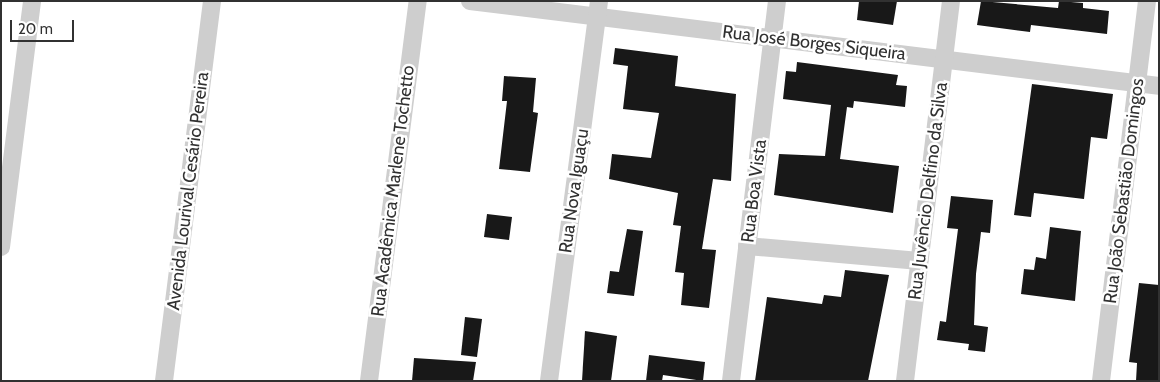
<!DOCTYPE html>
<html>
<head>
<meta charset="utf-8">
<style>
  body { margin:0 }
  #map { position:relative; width:1160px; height:382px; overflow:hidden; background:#fff; font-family:Cabin,sans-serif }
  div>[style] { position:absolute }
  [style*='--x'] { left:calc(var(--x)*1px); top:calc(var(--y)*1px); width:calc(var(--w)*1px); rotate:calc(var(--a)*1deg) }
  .building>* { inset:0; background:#181818 }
  .street>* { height:18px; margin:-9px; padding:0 9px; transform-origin:9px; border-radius:9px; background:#cecece }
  span { translate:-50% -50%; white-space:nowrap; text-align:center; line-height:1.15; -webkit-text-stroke:5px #fff; paint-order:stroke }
  .street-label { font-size:18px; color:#313131 }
  .frame { position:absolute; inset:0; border:2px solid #313131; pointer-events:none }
  .scale { position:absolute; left:10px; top:20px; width:64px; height:22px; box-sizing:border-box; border:2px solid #313131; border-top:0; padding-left:6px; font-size:15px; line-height:18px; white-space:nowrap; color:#313131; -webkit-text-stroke:4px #fff; paint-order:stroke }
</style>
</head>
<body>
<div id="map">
  <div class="building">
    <i style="clip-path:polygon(859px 1px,897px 1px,893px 25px,857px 20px)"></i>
    <i style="clip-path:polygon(981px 1px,1058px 8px,1059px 1px,1083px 3px,1083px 8px,1109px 11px,1107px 34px,1031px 25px,1030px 32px,977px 25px)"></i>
    <i style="clip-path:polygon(615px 48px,678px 56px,675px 86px,736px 94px,731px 181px,713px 179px,702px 249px,716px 250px,709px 308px,681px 305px,684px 273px,675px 272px,681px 226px,673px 225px,678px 193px,609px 179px,612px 154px,651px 158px,659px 113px,623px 109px,628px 66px,613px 64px)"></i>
    <i style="clip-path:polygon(797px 62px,898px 75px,896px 85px,907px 86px,905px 107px,854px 101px,853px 108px,847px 107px,840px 159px,899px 166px,893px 213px,774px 195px,779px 154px,825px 156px,831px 105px,783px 99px,786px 71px,796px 72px)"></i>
    <i style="clip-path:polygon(504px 76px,536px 78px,533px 112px,538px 113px,530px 172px,499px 169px,507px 101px,502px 101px)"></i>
    <i style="clip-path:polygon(1032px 84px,1113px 94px,1107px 139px,1091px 137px,1084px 199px,1034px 193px,1031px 217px,1014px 215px)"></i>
    <i style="clip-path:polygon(951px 196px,993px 200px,990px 233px,981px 232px,976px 274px,974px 325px,988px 327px,985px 352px,968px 350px,969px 344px,937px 340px,940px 321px,946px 322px,958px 229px,947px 228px)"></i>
    <i style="clip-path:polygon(487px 214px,512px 217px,509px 240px,484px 237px)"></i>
    <i style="clip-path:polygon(1050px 227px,1081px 231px,1075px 301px,1021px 294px,1024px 269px,1034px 270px,1036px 257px,1046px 259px)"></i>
    <i style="clip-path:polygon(627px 229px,643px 231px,634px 296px,607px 293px,610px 271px,619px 272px)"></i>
    <i style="clip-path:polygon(845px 270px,889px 275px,868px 381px,755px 381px,767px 297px,822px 304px,824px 295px,841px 297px)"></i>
    <i style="clip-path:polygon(1139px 283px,1159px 285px,1159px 381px,1136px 381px,1137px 363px,1129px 362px)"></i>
    <i style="clip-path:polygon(465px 317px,482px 319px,477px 357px,461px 355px)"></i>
    <i style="clip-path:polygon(585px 331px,617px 336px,611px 381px,582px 381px)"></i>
    <i style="clip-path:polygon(649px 355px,705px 362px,703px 381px,663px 375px,662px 381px,646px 381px)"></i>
    <i style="clip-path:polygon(414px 358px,476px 362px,473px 381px,412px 381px)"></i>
  </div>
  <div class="street">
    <i style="--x:470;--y:1;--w:694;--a:7.03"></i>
    <i style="--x:747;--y:246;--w:173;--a:5"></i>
    <i style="--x:1;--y:247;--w:248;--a:-82.8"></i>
    <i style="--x:164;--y:381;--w:383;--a:-82.8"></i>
    <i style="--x:369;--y:381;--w:383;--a:-82.7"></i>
    <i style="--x:549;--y:381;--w:383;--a:-82.5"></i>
    <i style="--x:731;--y:381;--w:383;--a:-83.1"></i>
    <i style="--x:905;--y:381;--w:383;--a:-83.1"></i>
    <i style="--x:1101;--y:381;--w:383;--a:-83.1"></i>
  </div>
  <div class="street-label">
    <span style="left:814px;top:43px;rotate:7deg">Rua José Borges Siqueira</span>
    <span style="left:188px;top:191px;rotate:-83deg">Avenida Lourival Cesário Pereira</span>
    <span style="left:393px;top:191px;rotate:-83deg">Rua Acadêmica Marlene Tochetto</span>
    <span style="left:574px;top:191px;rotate:-82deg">Rua Nova Iguaçu</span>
    <span style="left:754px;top:191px;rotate:-83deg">Rua Boa Vista</span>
    <span style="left:928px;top:191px;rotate:-83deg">Rua Juvêncio Delfino da Silva</span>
    <span style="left:1124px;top:191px;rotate:-83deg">Rua João Sebastião Domingos</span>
  </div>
  <div class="frame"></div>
  <div class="scale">20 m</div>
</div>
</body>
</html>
